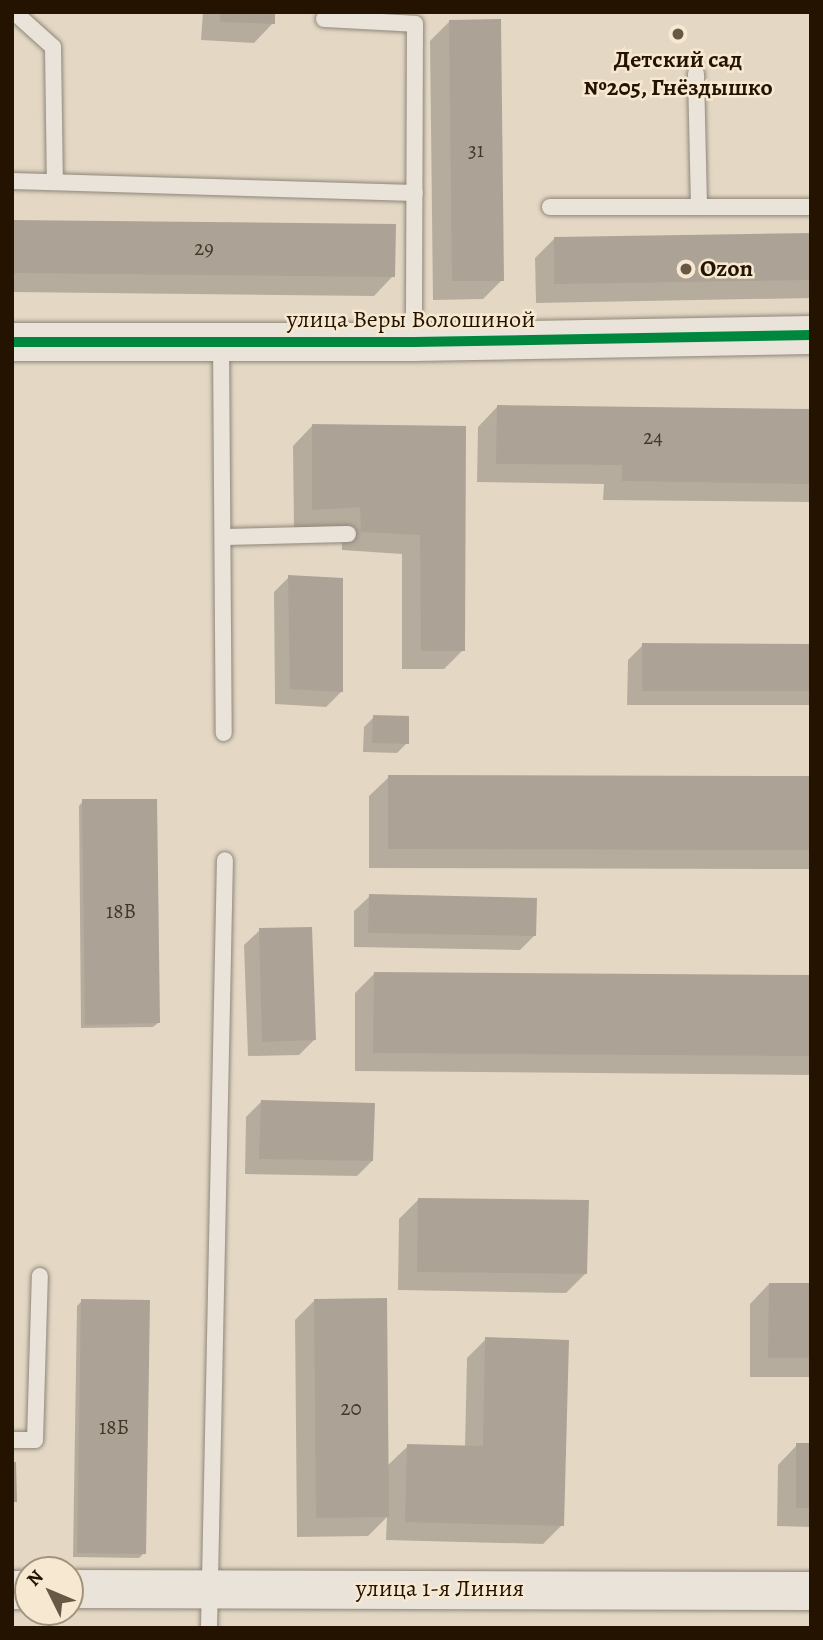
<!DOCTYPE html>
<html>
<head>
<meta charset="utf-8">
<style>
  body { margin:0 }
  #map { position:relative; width:823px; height:1640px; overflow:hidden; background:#e4d8c5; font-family:Alegreya,serif }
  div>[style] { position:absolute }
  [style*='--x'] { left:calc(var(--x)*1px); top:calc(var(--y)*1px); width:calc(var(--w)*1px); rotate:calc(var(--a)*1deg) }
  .shadow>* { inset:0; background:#0003 }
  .building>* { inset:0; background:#aca396 }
  .roads { filter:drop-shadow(0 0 2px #8f8679) drop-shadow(0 0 2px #8f8679) }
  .service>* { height:16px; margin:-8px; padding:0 8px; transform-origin:8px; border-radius:8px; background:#e9e3d9 }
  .tertiary>* { height:38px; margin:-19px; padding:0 19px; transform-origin:19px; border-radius:19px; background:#e9e3d9 }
  .secondary>* { height:38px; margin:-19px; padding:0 19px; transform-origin:19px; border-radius:19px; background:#e9e3d9 }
  .cycleway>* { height:10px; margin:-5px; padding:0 5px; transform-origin:5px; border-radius:5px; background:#00873e }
  .dots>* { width:19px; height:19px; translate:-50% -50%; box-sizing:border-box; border:4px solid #f6e8d1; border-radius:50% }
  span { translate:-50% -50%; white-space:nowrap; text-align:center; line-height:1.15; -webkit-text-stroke:5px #f6e8d1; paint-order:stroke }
  .number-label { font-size:21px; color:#453726 }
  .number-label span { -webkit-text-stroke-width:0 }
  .poi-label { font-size:24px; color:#231300; font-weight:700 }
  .left { translate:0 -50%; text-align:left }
  .street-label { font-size:24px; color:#231300 }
  .frame { position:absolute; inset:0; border:14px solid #231300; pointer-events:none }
  .north { position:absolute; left:14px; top:1556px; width:70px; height:70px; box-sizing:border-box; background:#f6e8d1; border:2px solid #a2937d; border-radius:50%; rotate:313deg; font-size:19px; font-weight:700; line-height:28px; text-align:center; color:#231300 }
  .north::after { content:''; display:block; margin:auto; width:24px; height:32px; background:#675845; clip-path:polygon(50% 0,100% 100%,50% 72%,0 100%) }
</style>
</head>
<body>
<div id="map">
  <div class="shadow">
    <i style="clip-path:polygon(203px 12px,274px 12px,273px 23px,254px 43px,201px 40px)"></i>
    <i style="clip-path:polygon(449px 22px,502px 280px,483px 299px,433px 300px,430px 41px)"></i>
    <i style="clip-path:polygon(12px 222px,393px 276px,374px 296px,12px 292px)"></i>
    <i style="clip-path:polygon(811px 234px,811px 298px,536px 303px,535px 258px,555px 238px)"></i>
    <i style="clip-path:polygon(497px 407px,811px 411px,811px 502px,603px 500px,604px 484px,477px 482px,478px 427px)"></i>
    <i style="clip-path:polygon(312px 426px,464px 428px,463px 650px,444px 669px,402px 669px,402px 554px,342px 550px,342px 526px,294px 528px,293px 446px)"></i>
    <i style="clip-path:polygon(289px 577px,341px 692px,326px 707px,275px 704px,274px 592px)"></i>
    <i style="clip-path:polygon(643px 645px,811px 646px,811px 705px,627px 705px,628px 660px)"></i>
    <i style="clip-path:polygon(374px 717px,407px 743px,397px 753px,363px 752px,364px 727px)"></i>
    <i style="clip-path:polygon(389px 777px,811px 778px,811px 869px,369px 868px,369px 796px)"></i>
    <i style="clip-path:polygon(83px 801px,158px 1023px,153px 1027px,81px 1028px,79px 806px)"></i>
    <i style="clip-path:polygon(370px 896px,535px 935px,520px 950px,354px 947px,354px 911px)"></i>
    <i style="clip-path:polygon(260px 930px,314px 1040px,299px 1055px,248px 1056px,244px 945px)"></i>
    <i style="clip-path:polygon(375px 973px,811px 977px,811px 1075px,355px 1071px,355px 993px)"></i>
    <i style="clip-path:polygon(261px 1102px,372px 1161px,357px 1176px,245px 1174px,246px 1117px)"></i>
    <i style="clip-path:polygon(419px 1199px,586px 1273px,566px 1293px,398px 1290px,399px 1219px)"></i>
    <i style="clip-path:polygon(769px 1284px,811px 1284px,811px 1377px,750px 1377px,750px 1304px)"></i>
    <i style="clip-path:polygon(315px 1300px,387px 1466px,408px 1446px,465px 1447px,467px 1358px,486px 1339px,562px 1525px,543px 1544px,386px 1540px,387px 1517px,368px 1536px,297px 1537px,295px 1320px)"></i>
    <i style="clip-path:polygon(82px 1301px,144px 1553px,139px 1558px,73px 1557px,77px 1306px)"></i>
    <i style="clip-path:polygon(797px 1445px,811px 1445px,811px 1527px,777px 1526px,778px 1465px)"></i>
  </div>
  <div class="building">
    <i style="clip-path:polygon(220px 12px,275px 12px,275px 24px,220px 22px)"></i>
    <i style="clip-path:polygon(501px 19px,504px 281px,452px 281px,449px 20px)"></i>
    <i style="clip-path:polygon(12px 220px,396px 224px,395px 277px,12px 273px)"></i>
    <i style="clip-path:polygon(811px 233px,811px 280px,554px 284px,554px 237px)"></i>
    <i style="clip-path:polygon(497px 405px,811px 409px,811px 484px,622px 481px,622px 465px,496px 464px)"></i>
    <i style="clip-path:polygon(312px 424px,466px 426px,465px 651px,421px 651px,420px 535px,361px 532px,360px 507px,312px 510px)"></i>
    <i style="clip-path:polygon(288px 575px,343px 578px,343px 692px,290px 689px)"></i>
    <i style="clip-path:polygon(642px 643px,811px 644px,811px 691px,642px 691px)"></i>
    <i style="clip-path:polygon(373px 715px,409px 716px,409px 744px,372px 743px)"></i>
    <i style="clip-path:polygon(388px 775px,811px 776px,811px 850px,388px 849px)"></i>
    <i style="clip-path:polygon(82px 799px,157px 799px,160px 1023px,85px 1025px)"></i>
    <i style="clip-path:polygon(369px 894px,537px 898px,536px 936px,368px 933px)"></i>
    <i style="clip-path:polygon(312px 927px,316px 1040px,262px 1042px,259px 928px)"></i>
    <i style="clip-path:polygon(374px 972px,811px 975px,811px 1056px,373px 1053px)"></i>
    <i style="clip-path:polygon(261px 1100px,375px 1103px,373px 1161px,259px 1159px)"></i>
    <i style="clip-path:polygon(418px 1198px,589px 1200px,587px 1274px,417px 1272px)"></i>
    <i style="clip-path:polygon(769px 1283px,811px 1283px,811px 1358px,768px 1358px)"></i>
    <i style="clip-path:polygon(387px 1298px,389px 1517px,316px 1518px,314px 1299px)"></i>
    <i style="clip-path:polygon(81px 1299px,150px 1300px,146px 1554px,77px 1553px)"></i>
    <i style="clip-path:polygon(485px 1337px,569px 1340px,564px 1526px,405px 1522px,407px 1444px,483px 1446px)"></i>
    <i style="clip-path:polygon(796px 1443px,811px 1443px,811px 1508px,796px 1508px)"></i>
    <i style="clip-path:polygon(12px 1462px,16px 1462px,17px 1502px,12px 1502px)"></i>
  </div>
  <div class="roads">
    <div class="service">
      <i style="--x:14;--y:12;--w:52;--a:41.9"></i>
      <i style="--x:53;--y:47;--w:135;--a:89.2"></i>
      <i style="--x:324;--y:19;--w:91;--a:3.1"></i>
      <i style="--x:415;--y:24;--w:318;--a:90.2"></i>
      <i style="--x:696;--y:74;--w:133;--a:88.7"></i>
      <i style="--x:12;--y:181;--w:403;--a:1.7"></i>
      <i style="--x:550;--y:207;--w:261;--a:0"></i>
      <i style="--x:221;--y:342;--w:391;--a:89.6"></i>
      <i style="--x:224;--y:537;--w:124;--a:-1.4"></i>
      <i style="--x:12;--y:1440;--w:23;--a:0"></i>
      <i style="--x:35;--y:1440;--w:164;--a:-88.3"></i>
      <i style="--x:209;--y:1628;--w:768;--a:-88.81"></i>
    </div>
    <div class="tertiary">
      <i style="--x:12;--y:342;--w:402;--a:0"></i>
      <i style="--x:414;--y:342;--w:397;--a:-1"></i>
    </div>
    <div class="secondary">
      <i style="--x:70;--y:1589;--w:741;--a:0.15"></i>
      <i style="--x:12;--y:1590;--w:16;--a:0"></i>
    </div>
  </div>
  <div class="cycleway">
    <i style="--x:12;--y:342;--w:402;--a:0"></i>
    <i style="--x:414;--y:342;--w:397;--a:-1"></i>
  </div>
  <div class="dots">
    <i style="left:678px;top:34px;background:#675845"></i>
    <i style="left:686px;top:269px;background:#675845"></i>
  </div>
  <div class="number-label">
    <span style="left:476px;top:150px">31</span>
    <span style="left:204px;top:248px">29</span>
    <span style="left:653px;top:437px">24</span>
    <span style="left:121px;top:911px">18В</span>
    <span style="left:351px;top:1408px">20</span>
    <span style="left:114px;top:1427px">18Б</span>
  </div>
  <div class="poi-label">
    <span style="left:678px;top:74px">Детский сад<br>№205, Гнёздышко</span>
    <span class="left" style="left:700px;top:269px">Ozon</span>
  </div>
  <div class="street-label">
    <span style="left:411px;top:320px">улица Веры Волошиной</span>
    <span style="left:440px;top:1589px">улица 1-я Линия</span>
  </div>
  <div class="frame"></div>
  <div class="north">N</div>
</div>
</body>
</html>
